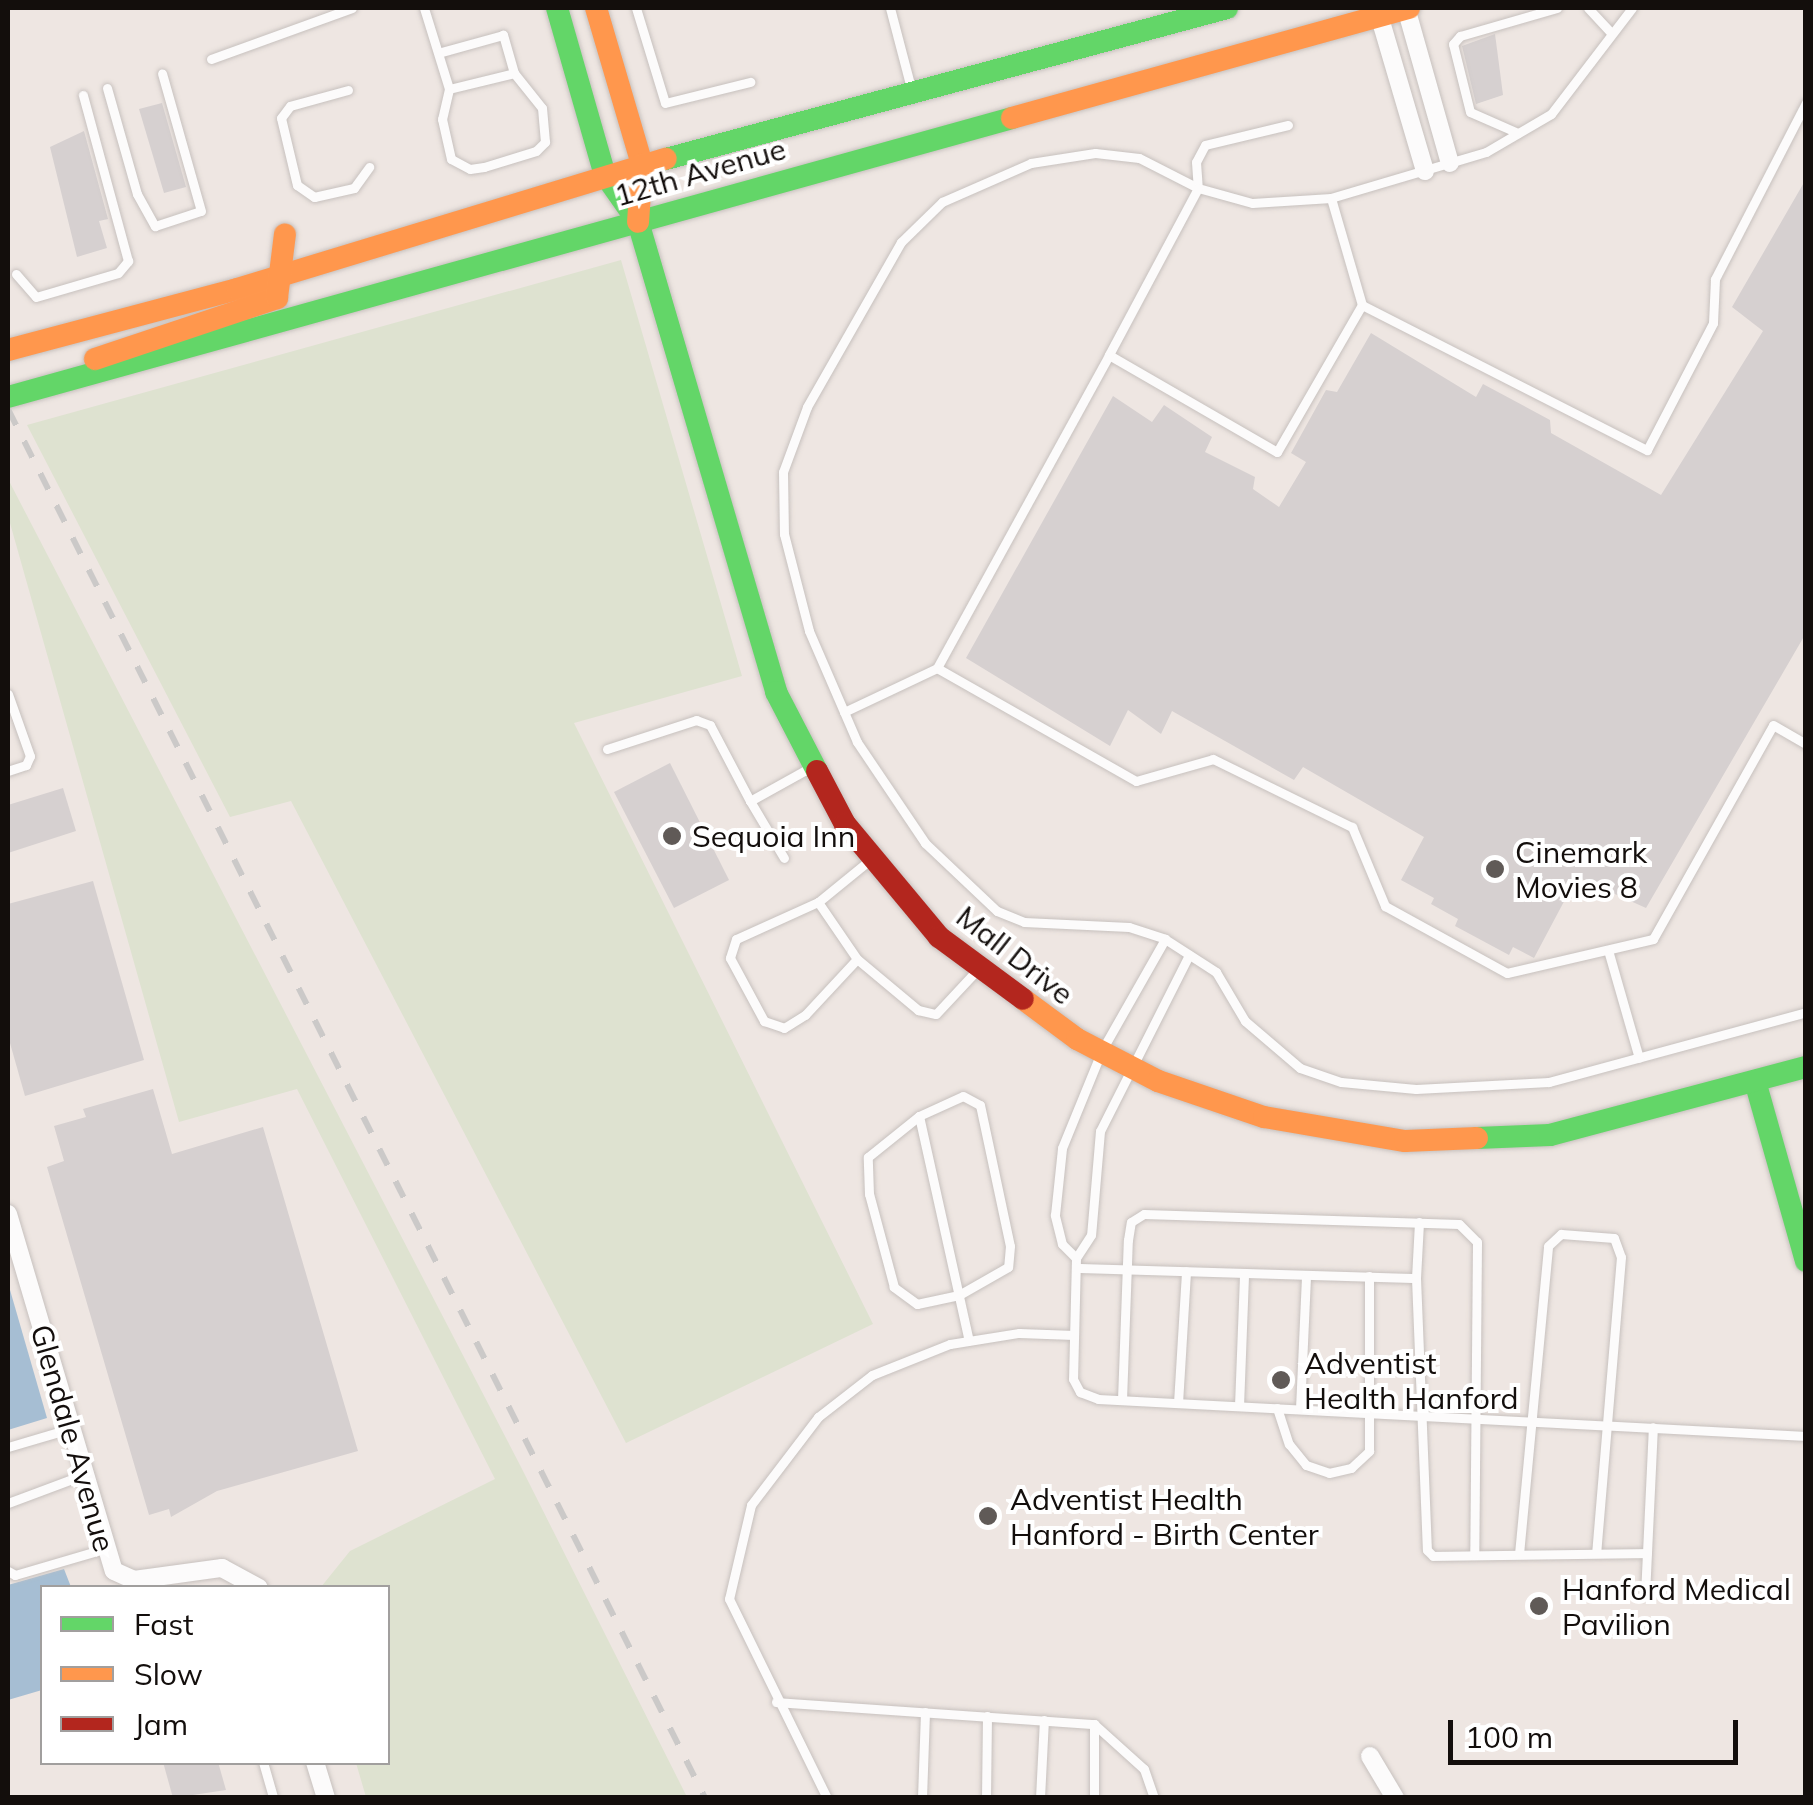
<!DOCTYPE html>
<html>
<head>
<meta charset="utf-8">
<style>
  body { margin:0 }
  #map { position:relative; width:1813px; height:1805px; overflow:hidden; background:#eee6e2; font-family:Mulish,sans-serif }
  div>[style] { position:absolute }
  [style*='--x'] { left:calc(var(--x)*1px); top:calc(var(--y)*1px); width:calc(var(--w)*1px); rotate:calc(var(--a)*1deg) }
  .green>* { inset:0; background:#dee2d0 }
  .water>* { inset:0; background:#a6bed3 }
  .building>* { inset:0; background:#d6d0d0 }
  .roads { filter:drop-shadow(0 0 2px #c7c1be) drop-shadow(0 0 2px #c7c1be) }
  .lane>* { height:9px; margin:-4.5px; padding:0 4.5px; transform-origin:4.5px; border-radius:4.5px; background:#fcfbfb }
  .street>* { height:18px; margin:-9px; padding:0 9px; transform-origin:9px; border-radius:9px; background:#fcfbfb }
  .fast>* { height:22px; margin:-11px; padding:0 11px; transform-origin:11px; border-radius:11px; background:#63d668 }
  .slow>* { height:22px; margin:-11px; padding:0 11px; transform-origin:11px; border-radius:11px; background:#ff974d }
  .jam>* { height:22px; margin:-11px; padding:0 11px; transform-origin:11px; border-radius:11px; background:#b3261e }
  .rail>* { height:6px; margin-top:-3px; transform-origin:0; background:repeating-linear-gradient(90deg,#cbc9c8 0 18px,transparent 0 36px) }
  .dots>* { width:28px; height:28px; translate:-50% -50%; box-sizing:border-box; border:5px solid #fff; border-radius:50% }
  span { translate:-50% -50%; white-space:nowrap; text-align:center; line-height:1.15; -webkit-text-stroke:8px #fff; paint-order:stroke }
  .street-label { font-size:30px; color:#130e0c }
  .poi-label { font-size:30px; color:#130e0c }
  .left { translate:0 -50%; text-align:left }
  .frame { position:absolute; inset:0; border:10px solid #130e0c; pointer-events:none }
  .legend { position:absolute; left:40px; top:1585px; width:350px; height:180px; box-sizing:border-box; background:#fff; border:2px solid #a19f9e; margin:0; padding:12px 18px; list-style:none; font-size:30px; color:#130e0c }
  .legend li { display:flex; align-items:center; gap:20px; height:50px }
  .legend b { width:50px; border:2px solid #a19f9e }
  .scale { position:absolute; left:1448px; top:1720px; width:290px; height:45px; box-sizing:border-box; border:5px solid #130e0c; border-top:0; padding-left:12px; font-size:30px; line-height:35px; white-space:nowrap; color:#130e0c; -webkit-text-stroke:8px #fff; paint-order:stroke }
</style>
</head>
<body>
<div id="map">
  <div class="green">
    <i style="clip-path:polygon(621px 260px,742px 676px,574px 723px,873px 1324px,626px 1443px,291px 801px,230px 817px,27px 425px)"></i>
    <i style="clip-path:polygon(8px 479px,521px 1467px,687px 1797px,366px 1797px,356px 1763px,388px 1762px,388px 1588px,321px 1587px,350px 1551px,495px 1479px,297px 1089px,179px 1122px,8px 516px)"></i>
  </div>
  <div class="water">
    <i style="clip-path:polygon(8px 1283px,47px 1418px,8px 1430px)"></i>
    <i style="clip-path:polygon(64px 1569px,71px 1587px,42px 1588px,42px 1690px,8px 1700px,8px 1585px)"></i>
  </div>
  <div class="building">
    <i style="clip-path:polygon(1495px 34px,1503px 95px,1476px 104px,1462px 46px)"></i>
    <i style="clip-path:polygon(162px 103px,186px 187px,164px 193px,139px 109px)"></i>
    <i style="clip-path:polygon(84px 131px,108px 219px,99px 221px,107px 248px,77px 257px,50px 147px)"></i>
    <i style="clip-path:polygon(1806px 179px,1806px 633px,1646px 908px,1577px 877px,1534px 958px,1513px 947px,1509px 955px,1455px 926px,1458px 919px,1431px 904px,1434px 898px,1401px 880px,1424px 837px,1303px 767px,1294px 780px,1172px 711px,1161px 734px,1128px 710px,1110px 746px,966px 658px,1113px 396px,1152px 422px,1164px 405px,1212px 437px,1205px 452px,1255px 477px,1253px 489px,1279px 507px,1306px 462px,1291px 453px,1326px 390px,1337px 392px,1371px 333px,1476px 397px,1483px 384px,1550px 420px,1551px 433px,1661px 495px,1763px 331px,1732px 307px)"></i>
    <i style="clip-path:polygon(670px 763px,729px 880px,674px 908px,614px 792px)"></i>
    <i style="clip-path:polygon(63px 788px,76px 831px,8px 853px,8px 805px)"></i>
    <i style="clip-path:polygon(93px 881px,144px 1060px,25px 1096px,8px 1036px,8px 904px)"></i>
    <i style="clip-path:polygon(153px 1089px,172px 1154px,263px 1127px,358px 1451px,217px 1491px,171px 1517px,169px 1509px,149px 1515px,47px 1167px,64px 1161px,54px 1126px,86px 1117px,83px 1109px)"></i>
    <i style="clip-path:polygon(163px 1762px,218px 1762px,226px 1790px,173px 1798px)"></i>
  </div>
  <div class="roads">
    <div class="lane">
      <i style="--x:424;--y:8;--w:85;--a:72.8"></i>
      <i style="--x:449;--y:89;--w:67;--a:-13.8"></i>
      <i style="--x:514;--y:73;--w:40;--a:-106"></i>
      <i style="--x:503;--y:35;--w:67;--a:164.5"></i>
      <i style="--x:636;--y:8;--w:99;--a:73"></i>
      <i style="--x:665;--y:103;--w:88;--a:-13.9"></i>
      <i style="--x:890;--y:8;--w:87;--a:75.3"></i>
      <i style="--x:1588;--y:8;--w:34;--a:47"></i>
      <i style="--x:1632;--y:8;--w:133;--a:127.4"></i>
      <i style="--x:1551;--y:114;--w:75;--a:149.7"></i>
      <i style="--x:1486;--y:152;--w:162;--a:163.5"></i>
      <i style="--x:1331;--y:198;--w:79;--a:176.4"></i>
      <i style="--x:1252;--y:203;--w:56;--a:-164.5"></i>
      <i style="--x:1198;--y:188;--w:66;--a:-153"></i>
      <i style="--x:1139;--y:158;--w:44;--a:-173.5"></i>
      <i style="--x:1095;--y:153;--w:65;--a:171.1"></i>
      <i style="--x:1031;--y:163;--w:97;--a:156.3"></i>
      <i style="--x:942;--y:202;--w:57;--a:135.7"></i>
      <i style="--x:901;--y:242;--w:190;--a:119.7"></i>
      <i style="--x:807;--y:407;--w:69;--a:110.3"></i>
      <i style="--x:783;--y:472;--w:62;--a:89.1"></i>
      <i style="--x:784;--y:534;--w:100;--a:75.5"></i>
      <i style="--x:809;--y:631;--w:121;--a:66.6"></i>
      <i style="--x:857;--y:742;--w:122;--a:56"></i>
      <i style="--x:925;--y:843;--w:99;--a:43.4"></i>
      <i style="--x:997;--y:911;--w:29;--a:22"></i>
      <i style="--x:1024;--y:922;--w:105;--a:2.7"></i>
      <i style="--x:1129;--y:927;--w:38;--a:18"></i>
      <i style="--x:1165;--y:939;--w:61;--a:32.9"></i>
      <i style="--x:1216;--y:972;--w:57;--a:59.4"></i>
      <i style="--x:1245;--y:1021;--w:72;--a:40.5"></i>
      <i style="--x:1300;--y:1068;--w:43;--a:18.9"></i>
      <i style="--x:1341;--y:1082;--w:75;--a:5.3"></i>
      <i style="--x:1416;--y:1089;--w:133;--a:-3"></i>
      <i style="--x:1549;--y:1082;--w:266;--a:-15.2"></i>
      <i style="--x:211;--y:59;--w:150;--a:-19.9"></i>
      <i style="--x:107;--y:88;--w:110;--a:74.2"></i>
      <i style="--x:137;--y:194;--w:37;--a:61"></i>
      <i style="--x:155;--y:226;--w:48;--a:-18.1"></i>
      <i style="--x:201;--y:211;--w:143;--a:-105.8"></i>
      <i style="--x:449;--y:89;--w:31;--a:103"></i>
      <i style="--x:442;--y:119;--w:41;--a:77.3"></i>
      <i style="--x:451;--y:159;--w:21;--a:28"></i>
      <i style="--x:470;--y:169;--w:14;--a:-8"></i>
      <i style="--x:484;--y:167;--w:54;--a:-17.1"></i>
      <i style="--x:536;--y:151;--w:13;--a:-45"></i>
      <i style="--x:545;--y:142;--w:34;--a:-95"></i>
      <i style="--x:542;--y:108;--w:45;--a:-128.7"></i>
      <i style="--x:348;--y:90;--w:60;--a:164.6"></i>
      <i style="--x:290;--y:106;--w:15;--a:127"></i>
      <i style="--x:281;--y:118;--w:69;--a:76.6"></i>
      <i style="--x:297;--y:185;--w:21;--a:35"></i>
      <i style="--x:314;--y:197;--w:41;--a:-12.7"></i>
      <i style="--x:354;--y:188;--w:26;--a:-54"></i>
      <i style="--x:1288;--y:125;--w:85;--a:166.5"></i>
      <i style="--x:1205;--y:145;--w:19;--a:118"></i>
      <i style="--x:1196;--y:162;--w:26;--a:86"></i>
      <i style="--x:1198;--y:188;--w:189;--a:118.1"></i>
      <i style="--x:1109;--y:355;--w:194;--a:30"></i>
      <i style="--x:1277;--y:452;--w:170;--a:-60"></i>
      <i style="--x:1362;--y:305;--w:111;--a:-106.2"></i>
      <i style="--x:1518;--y:133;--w:52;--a:-156.4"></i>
      <i style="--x:1470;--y:112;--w:70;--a:-104"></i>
      <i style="--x:1453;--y:44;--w:11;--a:-49"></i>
      <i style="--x:1460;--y:36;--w:101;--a:-16.1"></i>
      <i style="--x:16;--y:274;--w:30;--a:49"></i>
      <i style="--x:36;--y:297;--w:85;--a:-16.3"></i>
      <i style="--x:118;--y:273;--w:16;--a:-50"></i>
      <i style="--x:128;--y:261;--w:172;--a:-105.2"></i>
      <i style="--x:1362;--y:305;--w:320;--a:27"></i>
      <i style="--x:1647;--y:450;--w:143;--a:-62.5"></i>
      <i style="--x:1713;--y:323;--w:44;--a:-87.4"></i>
      <i style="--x:1715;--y:279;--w:198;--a:-62.7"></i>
      <i style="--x:937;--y:668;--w:229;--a:29.6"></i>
      <i style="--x:1136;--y:781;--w:80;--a:-15.9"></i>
      <i style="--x:1213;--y:759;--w:155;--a:26.1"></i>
      <i style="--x:1352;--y:827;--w:86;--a:67.3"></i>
      <i style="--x:1385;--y:906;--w:139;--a:28.8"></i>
      <i style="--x:1507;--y:973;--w:150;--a:-13.1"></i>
      <i style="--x:1653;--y:939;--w:245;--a:-60.7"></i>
      <i style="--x:1773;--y:725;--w:38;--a:30"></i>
      <i style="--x:8;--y:694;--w:66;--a:70.5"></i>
      <i style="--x:30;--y:756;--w:10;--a:114"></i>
      <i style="--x:26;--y:765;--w:19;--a:162"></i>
      <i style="--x:844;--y:712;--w:103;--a:-25.3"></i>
      <i style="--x:937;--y:668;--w:357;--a:-61.2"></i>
      <i style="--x:607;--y:749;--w:94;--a:-18"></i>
      <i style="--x:696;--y:720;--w:15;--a:20"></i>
      <i style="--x:710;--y:725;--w:86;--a:62.2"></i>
      <i style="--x:784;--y:858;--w:66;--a:-120.8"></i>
      <i style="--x:750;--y:801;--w:70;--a:-29.1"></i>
      <i style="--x:871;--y:859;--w:68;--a:140.9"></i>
      <i style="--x:818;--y:902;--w:69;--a:55.6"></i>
      <i style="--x:857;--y:959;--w:80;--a:39.9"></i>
      <i style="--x:918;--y:1010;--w:18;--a:13"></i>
      <i style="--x:936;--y:1014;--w:60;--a:-47"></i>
      <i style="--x:818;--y:902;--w:90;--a:155.7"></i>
      <i style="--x:736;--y:939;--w:20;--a:108"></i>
      <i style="--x:730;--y:958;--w:72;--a:61.6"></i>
      <i style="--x:764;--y:1021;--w:21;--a:19"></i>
      <i style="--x:784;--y:1028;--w:25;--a:-32"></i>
      <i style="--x:805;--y:1015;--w:76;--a:-47.1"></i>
      <i style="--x:1608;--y:950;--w:112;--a:74"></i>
      <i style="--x:1189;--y:955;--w:197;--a:116.8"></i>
      <i style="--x:1100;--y:1131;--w:104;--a:94.9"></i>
      <i style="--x:1091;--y:1235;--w:27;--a:123"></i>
      <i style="--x:1076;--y:1258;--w:121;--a:91.4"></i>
      <i style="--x:1073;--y:1379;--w:15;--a:62"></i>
      <i style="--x:1080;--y:1392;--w:19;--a:21"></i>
      <i style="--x:1098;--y:1399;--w:709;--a:2.99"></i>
      <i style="--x:963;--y:1096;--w:19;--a:28"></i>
      <i style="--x:980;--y:1105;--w:144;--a:78"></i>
      <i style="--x:1010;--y:1246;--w:21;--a:95"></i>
      <i style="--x:1008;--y:1267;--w:56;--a:150.3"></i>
      <i style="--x:959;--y:1295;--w:43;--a:167.9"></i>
      <i style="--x:917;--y:1304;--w:29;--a:-144"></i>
      <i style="--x:894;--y:1287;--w:96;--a:-105"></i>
      <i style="--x:869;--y:1194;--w:37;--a:-92"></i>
      <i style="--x:868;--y:1157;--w:65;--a:-38.8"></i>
      <i style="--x:919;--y:1116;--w:48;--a:-24.4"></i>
      <i style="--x:919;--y:1116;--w:230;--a:77.5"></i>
      <i style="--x:1076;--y:1258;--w:20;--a:-135"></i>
      <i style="--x:1062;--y:1244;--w:30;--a:-104"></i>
      <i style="--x:1055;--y:1215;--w:67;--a:-84"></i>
      <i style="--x:1062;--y:1148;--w:106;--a:-67.8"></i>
      <i style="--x:1102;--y:1050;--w:128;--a:-60.4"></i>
      <i style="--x:1076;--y:1268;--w:340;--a:1.7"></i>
      <i style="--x:1416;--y:1278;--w:272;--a:87.7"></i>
      <i style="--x:1427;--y:1550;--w:8;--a:45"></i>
      <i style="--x:1433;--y:1556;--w:214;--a:-0.8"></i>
      <i style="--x:1416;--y:1278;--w:56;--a:-86.9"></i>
      <i style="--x:1122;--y:1400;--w:160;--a:-87.9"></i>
      <i style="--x:1128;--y:1240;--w:18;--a:-81"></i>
      <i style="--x:1131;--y:1222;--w:15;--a:-32"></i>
      <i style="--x:1144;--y:1214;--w:315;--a:1.8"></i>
      <i style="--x:1459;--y:1224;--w:25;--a:45"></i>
      <i style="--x:1477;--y:1242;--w:313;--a:90.5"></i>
      <i style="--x:1178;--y:1403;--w:132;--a:-86.5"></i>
      <i style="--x:1239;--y:1406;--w:133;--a:-87.8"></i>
      <i style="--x:1277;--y:1408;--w:38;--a:72"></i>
      <i style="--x:1289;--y:1444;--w:27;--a:51"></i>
      <i style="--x:1306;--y:1465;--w:24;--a:19"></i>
      <i style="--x:1329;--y:1473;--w:23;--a:-13"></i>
      <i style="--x:1351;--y:1468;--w:25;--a:-43"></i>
      <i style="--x:1369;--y:1451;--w:175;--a:-90"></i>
      <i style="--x:1300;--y:1409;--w:134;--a:-87.4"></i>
      <i style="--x:8;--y:1447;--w:64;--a:-16.4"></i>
      <i style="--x:8;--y:1503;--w:80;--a:-20.5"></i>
      <i style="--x:1519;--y:1554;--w:309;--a:-84.6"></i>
      <i style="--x:1548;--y:1246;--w:18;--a:-43"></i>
      <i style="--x:1561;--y:1234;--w:53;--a:4.3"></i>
      <i style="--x:1614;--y:1238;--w:20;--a:70"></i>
      <i style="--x:1621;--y:1257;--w:297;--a:94.8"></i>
      <i style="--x:8;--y:1571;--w:8;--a:30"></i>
      <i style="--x:15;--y:1575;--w:93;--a:-16.3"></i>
      <i style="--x:1645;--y:1595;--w:168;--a:-87.3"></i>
      <i style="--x:776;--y:1702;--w:319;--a:4"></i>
      <i style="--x:1094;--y:1724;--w:67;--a:42"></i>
      <i style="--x:1144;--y:1769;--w:31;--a:71"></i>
      <i style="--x:263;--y:1762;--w:37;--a:74"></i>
      <i style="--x:827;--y:1798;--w:222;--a:-116.2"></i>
      <i style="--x:729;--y:1599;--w:97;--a:-76.8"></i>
      <i style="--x:751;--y:1505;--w:111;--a:-52.7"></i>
      <i style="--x:818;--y:1417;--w:68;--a:-37.9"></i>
      <i style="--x:872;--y:1375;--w:84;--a:-21.7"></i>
      <i style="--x:950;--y:1344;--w:70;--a:-9.1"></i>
      <i style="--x:1019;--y:1333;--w:55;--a:2.1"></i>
      <i style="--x:922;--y:1798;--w:86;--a:-88"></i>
      <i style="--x:986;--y:1798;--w:82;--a:-89.3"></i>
      <i style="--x:1040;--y:1798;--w:78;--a:-87.1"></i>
      <i style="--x:1094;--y:1798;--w:74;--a:-90"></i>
    </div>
    <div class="street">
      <i style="--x:1377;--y:8;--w:170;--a:73.6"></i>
      <i style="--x:1406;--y:8;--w:161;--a:74.2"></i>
      <i style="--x:8;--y:1214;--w:372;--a:73.5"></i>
      <i style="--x:114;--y:1571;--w:22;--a:24"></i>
      <i style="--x:134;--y:1580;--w:89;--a:-7.8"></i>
      <i style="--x:222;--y:1568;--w:42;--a:28.4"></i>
      <i style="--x:1370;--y:1756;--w:49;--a:59.2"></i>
      <i style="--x:315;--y:1762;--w:38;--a:73"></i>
    </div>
    <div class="fast">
      <i style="--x:557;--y:8;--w:174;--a:74"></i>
      <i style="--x:605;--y:175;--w:57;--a:54.9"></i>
      <i style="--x:638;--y:222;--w:490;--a:73.6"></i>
      <i style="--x:776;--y:692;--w:89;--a:62.6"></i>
      <i style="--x:666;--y:159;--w:581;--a:-15.06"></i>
      <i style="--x:8;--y:397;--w:1042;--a:-15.53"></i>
      <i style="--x:1755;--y:1081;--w:187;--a:74.2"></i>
      <i style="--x:1477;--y:1138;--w:73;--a:-2.4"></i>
      <i style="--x:1550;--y:1135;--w:265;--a:-14.9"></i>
    </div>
    <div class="slow">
      <i style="--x:596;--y:8;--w:163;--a:73.6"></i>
      <i style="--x:642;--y:164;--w:58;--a:93.9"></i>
      <i style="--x:1012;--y:118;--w:412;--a:-15.5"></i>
      <i style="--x:8;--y:350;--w:237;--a:-14.9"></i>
      <i style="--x:237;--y:289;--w:448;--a:-16.9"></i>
      <i style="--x:95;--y:359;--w:192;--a:-18.5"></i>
      <i style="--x:277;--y:298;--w:64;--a:-82.9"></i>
      <i style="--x:1023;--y:999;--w:67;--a:36.5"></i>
      <i style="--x:1077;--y:1039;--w:91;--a:27.4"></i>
      <i style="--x:1158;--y:1081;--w:112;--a:18.8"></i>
      <i style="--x:1264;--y:1117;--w:143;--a:9.7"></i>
      <i style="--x:1405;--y:1141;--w:72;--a:-2.4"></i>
    </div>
    <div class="jam">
      <i style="--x:817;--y:771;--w:60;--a:62.2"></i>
      <i style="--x:845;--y:824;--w:147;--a:50.2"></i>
      <i style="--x:939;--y:937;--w:104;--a:36.4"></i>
    </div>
  </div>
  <div class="rail">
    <i style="--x:8;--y:409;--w:1554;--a:63.35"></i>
  </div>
  <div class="dots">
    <i style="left:672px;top:836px;background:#605a57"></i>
    <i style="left:1495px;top:869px;background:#605a57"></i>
    <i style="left:1281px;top:1380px;background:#605a57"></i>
    <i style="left:988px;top:1516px;background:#605a57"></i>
    <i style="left:1539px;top:1606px;background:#605a57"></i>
  </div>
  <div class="street-label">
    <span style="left:700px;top:172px;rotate:-16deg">12th Avenue</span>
    <span style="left:1015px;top:955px;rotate:38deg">Mall Drive</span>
    <span style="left:73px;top:1438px;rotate:74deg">Glendale Avenue</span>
  </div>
  <div class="poi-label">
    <span class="left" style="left:692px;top:836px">Sequoia Inn</span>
    <span class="left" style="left:1515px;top:869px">Cinemark<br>Movies 8</span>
    <span class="left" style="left:1304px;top:1380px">Adventist<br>Health Hanford</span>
    <span class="left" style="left:1010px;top:1516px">Adventist Health<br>Hanford - Birth Center</span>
    <span class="left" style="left:1562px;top:1606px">Hanford Medical<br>Pavilion</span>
  </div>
  <div class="frame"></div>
  <ul class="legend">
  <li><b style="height:12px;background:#63d668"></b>Fast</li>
  <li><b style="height:12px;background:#ff974d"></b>Slow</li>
  <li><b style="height:12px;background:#b3261e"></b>Jam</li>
  </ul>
  <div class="scale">100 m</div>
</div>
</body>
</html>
